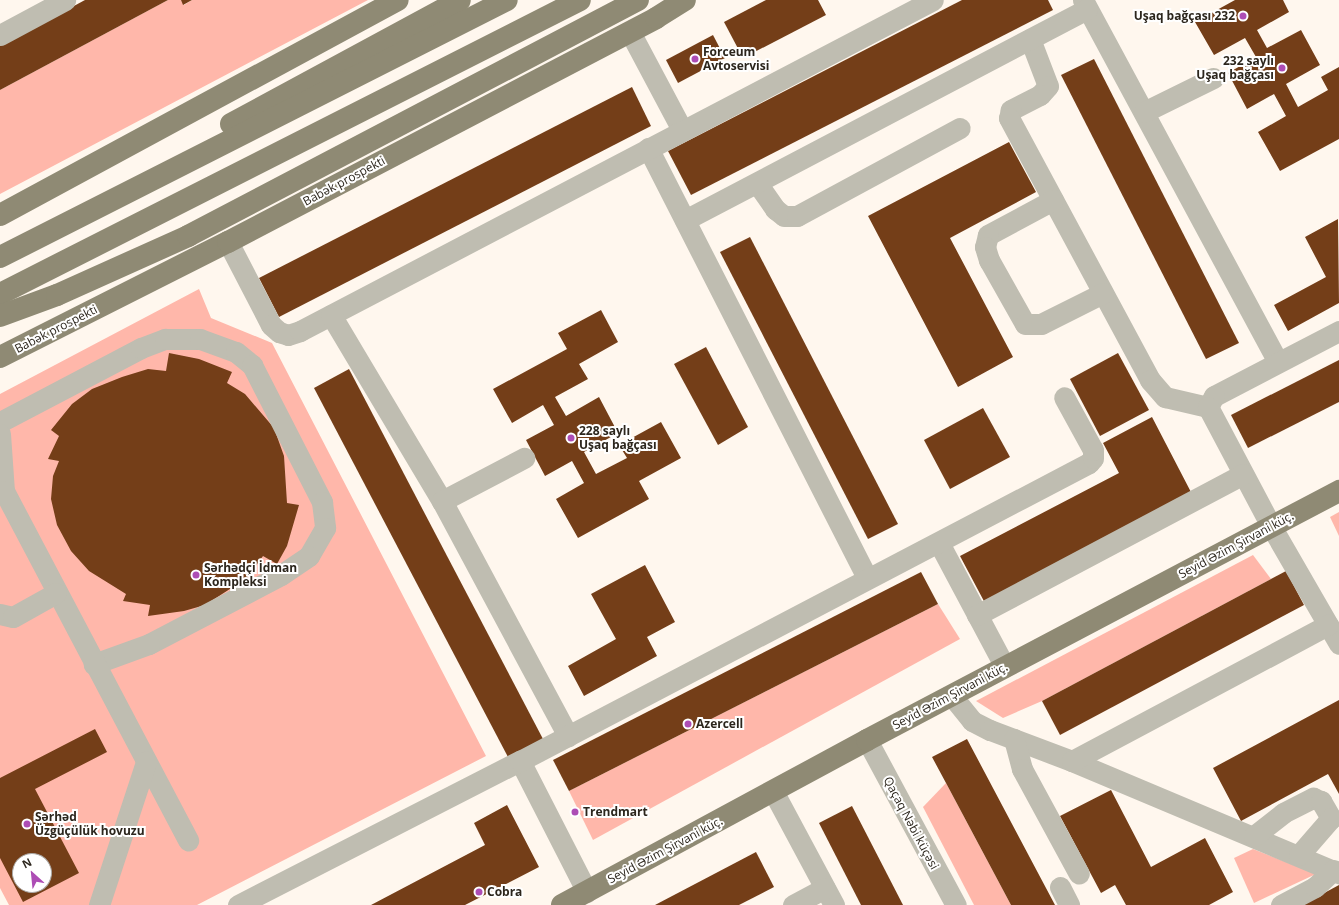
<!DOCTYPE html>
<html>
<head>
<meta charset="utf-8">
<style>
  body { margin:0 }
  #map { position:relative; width:1339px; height:905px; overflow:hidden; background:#fff7ee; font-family:"Open Sans",sans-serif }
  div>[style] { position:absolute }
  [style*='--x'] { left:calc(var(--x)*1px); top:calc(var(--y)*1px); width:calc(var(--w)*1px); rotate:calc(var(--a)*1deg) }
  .green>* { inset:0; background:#ffb7aa }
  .building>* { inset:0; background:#743e18 }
  .minor>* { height:21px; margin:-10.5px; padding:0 10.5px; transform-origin:10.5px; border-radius:10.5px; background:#bfbdb1 }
  .major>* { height:22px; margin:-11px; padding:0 11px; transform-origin:11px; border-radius:11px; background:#8f8a74 }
  .dots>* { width:11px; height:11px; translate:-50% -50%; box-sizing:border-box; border:2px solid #fff; border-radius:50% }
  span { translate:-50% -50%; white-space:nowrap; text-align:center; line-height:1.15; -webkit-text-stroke:4px #fff; paint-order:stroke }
  .poi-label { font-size:12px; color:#2c261d; font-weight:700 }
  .right { translate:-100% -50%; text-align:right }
  .left { translate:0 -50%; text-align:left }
  .street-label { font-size:12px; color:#2c261d }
  .north { position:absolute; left:12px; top:853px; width:40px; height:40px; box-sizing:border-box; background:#fff; border:1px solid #aba8a5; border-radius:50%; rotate:333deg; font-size:11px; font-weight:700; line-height:16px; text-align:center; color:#2c261d }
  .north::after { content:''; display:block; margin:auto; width:14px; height:18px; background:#ad4db5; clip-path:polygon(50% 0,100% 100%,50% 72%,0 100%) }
</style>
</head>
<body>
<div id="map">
  <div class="green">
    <i style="clip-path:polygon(168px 0,181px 0,184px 5px,192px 0,368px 0,0 194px,0 90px)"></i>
    <i style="clip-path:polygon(evenodd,199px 289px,211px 318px,272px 343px,486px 756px,197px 905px,9px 905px,0 888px,0 394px,199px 289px,20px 861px,44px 861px,44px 885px,20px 885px,20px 861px)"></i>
    <i style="clip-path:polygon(1339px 512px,1339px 536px,1330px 517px)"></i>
    <i style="clip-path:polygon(1253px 555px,1271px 579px,1042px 701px,1003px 718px,976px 701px)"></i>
    <i style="clip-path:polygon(938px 604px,960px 639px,593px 840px,569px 791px)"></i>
    <i style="clip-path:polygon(946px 783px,1011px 905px,974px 905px,923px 807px)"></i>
    <i style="clip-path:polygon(1253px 849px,1316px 874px,1254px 903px,1234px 858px)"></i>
  </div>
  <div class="building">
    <i style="clip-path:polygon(85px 0,168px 0,0 90px,0 46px)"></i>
    <i style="clip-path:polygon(181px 0,192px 0,183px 5px)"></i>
    <i style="clip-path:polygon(766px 0,818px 0,826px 15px,743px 58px,724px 22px)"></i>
    <i style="clip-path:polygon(962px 0,1048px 0,1053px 10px,691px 195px,668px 151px)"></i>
    <i style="clip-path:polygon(1235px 0,1283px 0,1289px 12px,1257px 30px,1267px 48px,1301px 30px,1320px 65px,1286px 84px,1298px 107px,1328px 90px,1321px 77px,1339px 67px,1339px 139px,1280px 171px,1258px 132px,1286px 116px,1274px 94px,1247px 109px,1228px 73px,1256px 57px,1245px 38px,1214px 55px,1195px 22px)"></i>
    <i style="clip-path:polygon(713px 35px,725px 58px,678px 83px,666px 60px)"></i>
    <i style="clip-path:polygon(1094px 59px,1239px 343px,1206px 359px,1061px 75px)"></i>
    <i style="clip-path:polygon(632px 87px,651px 126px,279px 317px,259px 278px)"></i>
    <i style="clip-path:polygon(1009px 142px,1036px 192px,950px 238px,1013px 357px,958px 387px,868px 216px)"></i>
    <i style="clip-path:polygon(1338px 219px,1339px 303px,1288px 331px,1274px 305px,1326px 277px,1305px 237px)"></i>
    <i style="clip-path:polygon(750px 237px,898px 524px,868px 539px,720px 252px)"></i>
    <i style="clip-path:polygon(601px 310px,618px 342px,579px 364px,588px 379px,555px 397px,566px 416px,599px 397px,618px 433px,584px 452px,596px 474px,627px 458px,619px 445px,661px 422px,681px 458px,639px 481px,649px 499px,578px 538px,556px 499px,584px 483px,572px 461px,545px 476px,526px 440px,554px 425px,543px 405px,512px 423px,493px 389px,567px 349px,558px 333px)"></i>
    <i style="clip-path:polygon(706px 347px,748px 427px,718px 445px,674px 364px)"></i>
    <i style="clip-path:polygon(169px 353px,199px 359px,232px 372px,227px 383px,245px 394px,274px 428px,284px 456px,287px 503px,299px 505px,287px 546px,277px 564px,263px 556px,247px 578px,205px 605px,184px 611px,148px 616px,150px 605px,123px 601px,126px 594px,89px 571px,71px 551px,57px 525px,51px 499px,53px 476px,59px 461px,48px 459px,59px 436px,51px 430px,72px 404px,92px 389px,122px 377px,148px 369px,166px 371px)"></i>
    <i style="clip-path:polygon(1118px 353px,1149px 410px,1100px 436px,1070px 379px)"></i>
    <i style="clip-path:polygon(1339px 360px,1339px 402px,1248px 448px,1231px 415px)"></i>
    <i style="clip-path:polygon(349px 369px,543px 739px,508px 757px,314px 388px)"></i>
    <i style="clip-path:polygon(983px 408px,1010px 457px,950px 489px,924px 440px)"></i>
    <i style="clip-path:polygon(1152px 417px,1193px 496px,986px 605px,960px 556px,1119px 473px,1103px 443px)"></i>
    <i style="clip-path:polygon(645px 565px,675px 622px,647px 637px,657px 656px,584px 696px,568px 666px,616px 639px,591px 594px)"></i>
    <i style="clip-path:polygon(1286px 571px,1304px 605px,1060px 735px,1042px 701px)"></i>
    <i style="clip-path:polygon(921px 572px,938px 604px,569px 791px,553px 760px)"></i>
    <i style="clip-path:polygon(1339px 700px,1339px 794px,1328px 774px,1241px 821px,1213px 768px)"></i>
    <i style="clip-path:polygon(evenodd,95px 729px,107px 752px,35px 789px,79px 873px,23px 902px,0 858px,0 778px,95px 729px,20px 861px,44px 861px,44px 885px,20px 885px,20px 861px)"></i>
    <i style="clip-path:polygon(967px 739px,1055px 905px,1011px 905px,946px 783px,932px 757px)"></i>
    <i style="clip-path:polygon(1111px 790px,1151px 867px,1205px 838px,1233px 892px,1209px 905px,1126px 905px,1115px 885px,1101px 893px,1060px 816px)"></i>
    <i style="clip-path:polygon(507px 805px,539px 867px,465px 905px,371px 905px,485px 845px,474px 823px)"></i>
    <i style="clip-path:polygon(852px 806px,903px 905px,861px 905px,819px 823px)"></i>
    <i style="clip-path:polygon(756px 852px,774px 887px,739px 905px,655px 905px)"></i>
    <i style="clip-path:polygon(1339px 885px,1339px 905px,1302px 905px)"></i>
  </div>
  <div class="minor">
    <i style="--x:1083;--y:0;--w:411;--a:61.7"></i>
    <i style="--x:630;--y:32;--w:111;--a:62"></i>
    <i style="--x:0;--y:35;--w:74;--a:-28.3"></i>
    <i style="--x:1030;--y:39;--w:50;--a:69"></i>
    <i style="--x:1048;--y:86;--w:12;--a:132"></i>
    <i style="--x:1040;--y:95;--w:33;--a:153"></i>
    <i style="--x:1011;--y:110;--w:8;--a:104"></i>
    <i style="--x:1009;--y:118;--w:298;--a:61.7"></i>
    <i style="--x:1150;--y:380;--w:23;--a:49"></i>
    <i style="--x:1165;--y:397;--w:44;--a:13.1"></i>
    <i style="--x:1144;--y:112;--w:77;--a:-26.2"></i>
    <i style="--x:648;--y:148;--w:483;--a:63"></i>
    <i style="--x:757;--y:183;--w:32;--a:55"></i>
    <i style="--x:775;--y:209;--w:11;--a:38"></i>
    <i style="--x:784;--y:216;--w:13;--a:0"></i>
    <i style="--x:797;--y:216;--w:185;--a:-28.4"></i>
    <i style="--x:1053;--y:200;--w:74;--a:151.7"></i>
    <i style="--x:988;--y:235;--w:12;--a:104"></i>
    <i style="--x:985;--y:247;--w:14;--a:73"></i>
    <i style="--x:989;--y:260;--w:73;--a:60.6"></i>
    <i style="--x:1025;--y:324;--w:16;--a:0"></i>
    <i style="--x:1041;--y:324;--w:69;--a:-26.6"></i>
    <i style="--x:685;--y:220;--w:454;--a:-27.7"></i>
    <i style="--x:228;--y:242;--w:93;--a:62.6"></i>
    <i style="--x:271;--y:325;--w:11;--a:41"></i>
    <i style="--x:279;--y:332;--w:9;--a:18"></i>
    <i style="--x:288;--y:335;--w:13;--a:-18"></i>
    <i style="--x:300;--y:331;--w:714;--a:-27.61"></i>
    <i style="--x:331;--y:315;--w:217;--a:59.2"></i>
    <i style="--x:442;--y:501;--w:267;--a:61.8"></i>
    <i style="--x:1339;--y:331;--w:141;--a:152.5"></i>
    <i style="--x:1214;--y:396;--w:13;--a:119"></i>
    <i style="--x:1208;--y:407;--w:135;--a:62.1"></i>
    <i style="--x:1271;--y:526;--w:136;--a:60"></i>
    <i style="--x:0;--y:422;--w:159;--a:-27.7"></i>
    <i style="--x:141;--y:348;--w:26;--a:-21"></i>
    <i style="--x:165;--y:339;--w:35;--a:0"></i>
    <i style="--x:200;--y:339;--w:38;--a:20"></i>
    <i style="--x:236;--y:352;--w:21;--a:39"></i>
    <i style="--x:252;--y:365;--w:154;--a:62.9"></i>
    <i style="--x:322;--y:502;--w:26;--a:83"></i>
    <i style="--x:325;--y:528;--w:32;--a:120"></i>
    <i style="--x:309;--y:556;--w:34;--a:146"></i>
    <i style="--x:281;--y:575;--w:149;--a:152.4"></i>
    <i style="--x:149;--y:644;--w:59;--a:160"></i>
    <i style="--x:0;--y:434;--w:57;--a:86"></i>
    <i style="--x:4;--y:491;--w:395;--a:62.2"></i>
    <i style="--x:442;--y:501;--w:93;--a:-27.7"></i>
    <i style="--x:939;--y:543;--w:140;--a:62"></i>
    <i style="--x:0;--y:614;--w:13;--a:13"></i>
    <i style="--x:13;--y:617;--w:49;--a:-29.2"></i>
    <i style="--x:977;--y:615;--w:301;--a:-27.9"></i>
    <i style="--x:952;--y:696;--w:32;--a:51"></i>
    <i style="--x:972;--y:721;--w:20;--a:27"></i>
    <i style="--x:990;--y:730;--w:88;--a:20.7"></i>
    <i style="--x:1072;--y:761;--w:290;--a:22.8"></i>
    <i style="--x:1014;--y:739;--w:31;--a:75"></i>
    <i style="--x:1022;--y:769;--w:119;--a:61.5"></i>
    <i style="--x:867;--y:740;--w:187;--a:61.7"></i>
    <i style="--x:520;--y:761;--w:147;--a:62.9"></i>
    <i style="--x:1072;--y:761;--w:290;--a:-28"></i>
    <i style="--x:773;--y:791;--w:129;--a:61.8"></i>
    <i style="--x:1254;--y:836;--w:37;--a:-38"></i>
    <i style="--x:1283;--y:813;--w:34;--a:-27"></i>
    <i style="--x:1313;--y:798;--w:9;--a:21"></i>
    <i style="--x:1321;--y:801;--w:20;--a:60"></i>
    <i style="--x:1331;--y:818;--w:49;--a:130.9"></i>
    <i style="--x:1060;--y:887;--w:20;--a:63"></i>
    <i style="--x:99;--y:905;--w:151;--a:-71.8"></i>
    <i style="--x:238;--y:905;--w:317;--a:-27.1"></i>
    <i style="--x:520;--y:761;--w:642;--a:-27.64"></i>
    <i style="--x:1089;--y:463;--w:6;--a:-51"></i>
    <i style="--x:1093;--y:458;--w:8;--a:-90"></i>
    <i style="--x:1093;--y:450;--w:60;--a:-118.7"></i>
    <i style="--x:793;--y:905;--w:36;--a:-28"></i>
    <i style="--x:1281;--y:905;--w:38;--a:-28"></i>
    <i style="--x:1315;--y:887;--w:25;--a:-43"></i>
  </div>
  <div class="major">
    <i style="--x:231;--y:124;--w:260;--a:-28.4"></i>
    <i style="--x:0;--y:215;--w:452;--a:-28.4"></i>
    <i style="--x:0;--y:257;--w:568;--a:-26.88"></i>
    <i style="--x:0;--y:294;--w:650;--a:-26.88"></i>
    <i style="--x:0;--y:316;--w:61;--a:-20.2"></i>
    <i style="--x:57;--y:295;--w:144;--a:-24.2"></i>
    <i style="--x:188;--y:236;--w:508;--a:-27.67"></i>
    <i style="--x:0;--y:357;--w:255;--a:-26.8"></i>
    <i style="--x:228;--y:242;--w:483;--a:-27.6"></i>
    <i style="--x:656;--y:18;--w:34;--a:-32"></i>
    <i style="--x:562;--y:905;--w:347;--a:-28.4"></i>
    <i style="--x:867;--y:740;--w:534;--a:-27.81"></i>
  </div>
  <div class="dots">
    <i style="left:1243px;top:16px;background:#ad4db5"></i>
    <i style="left:695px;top:59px;background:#ad4db5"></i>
    <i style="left:1282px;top:68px;background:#ad4db5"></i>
    <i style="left:571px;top:438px;background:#ad4db5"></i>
    <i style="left:196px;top:575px;background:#ad4db5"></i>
    <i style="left:688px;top:724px;background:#ad4db5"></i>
    <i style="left:575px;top:812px;background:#ad4db5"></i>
    <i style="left:27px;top:824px;background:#ad4db5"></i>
    <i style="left:479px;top:892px;background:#ad4db5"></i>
  </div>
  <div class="poi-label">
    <span class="right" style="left:1235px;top:16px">Uşaq bağçası 232</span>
    <span class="left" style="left:703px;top:59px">Forceum<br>Avtoservisi</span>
    <span class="right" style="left:1274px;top:68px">232 saylı<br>Uşaq bağçası</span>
    <span class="left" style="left:579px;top:438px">228 saylı<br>Uşaq bağçası</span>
    <span class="left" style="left:204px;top:575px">Sərhədçi İdman<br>Kompleksi</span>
    <span class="left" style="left:696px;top:724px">Azercell</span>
    <span class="left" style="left:583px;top:812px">Trendmart</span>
    <span class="left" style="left:35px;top:824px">Sərhəd<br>Üzgüçülük hovuzu</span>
    <span class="left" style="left:487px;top:892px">Cobra</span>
  </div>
  <div class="street-label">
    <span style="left:344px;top:181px;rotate:-28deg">Babək prospekti</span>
    <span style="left:56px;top:329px;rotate:-27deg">Babək prospekti</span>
    <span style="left:1236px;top:545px;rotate:-28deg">Seyid Əzim Şirvani küç.</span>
    <span style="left:950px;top:696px;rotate:-28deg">Seyid Əzim Şirvani küç.</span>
    <span style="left:911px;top:823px;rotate:62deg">Qaçaq Nəbi küçəsi</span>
    <span style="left:665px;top:850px;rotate:-28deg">Seyid Əzim Şirvani küç.</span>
  </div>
  <div class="north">N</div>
</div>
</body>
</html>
